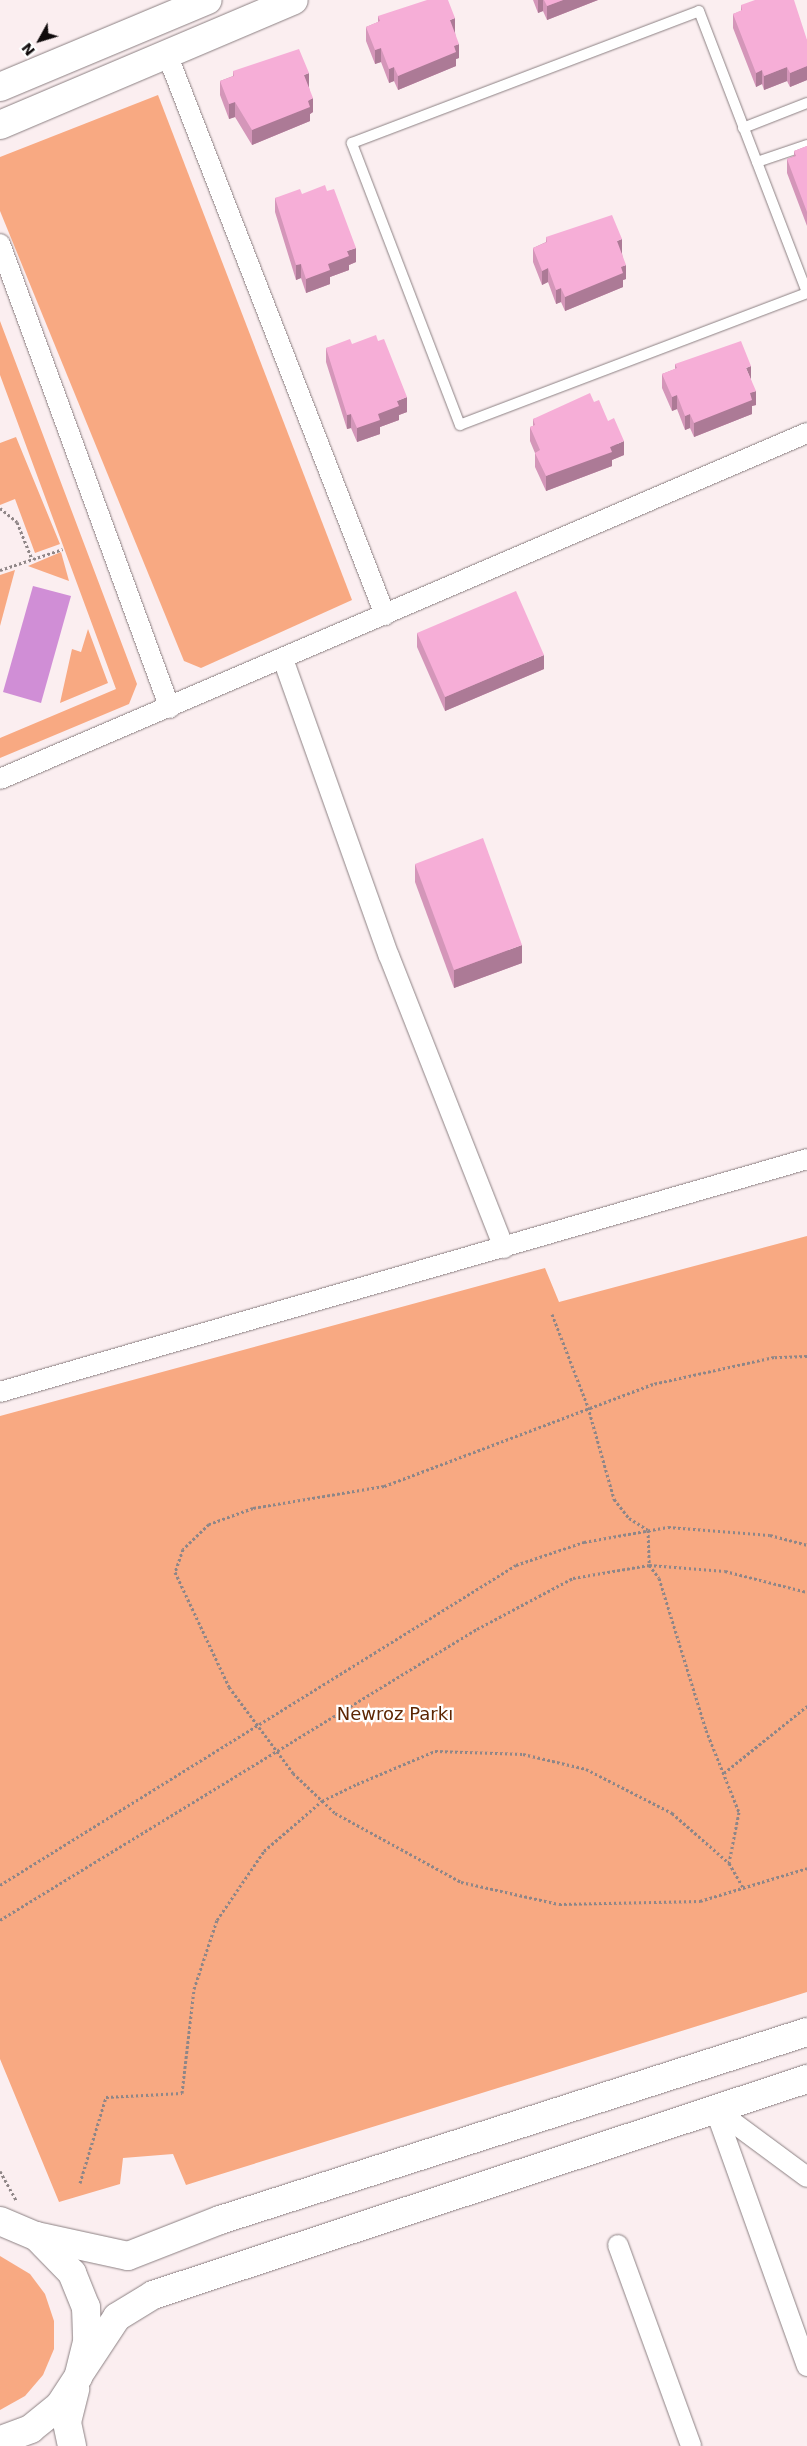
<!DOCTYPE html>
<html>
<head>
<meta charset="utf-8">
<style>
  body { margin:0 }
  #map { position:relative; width:807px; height:2446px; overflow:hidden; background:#fbeef0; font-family:"DejaVu Sans",sans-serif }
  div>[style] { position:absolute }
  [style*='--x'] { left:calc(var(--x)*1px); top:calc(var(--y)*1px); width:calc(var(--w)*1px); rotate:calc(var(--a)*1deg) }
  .green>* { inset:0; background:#f8a982 }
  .water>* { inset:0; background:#d08ed6 }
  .path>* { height:3px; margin-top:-1.5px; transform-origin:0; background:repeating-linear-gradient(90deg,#8f8687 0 2.5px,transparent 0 5px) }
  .roads { filter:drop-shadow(0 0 1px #8c8183) drop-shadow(0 0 1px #8c8183) }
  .service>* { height:10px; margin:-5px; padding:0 5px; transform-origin:5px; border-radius:5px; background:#fff }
  .minor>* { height:20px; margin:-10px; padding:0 10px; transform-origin:10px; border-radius:10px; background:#fff }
  .secondary>* { height:28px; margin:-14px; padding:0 14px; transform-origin:14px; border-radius:14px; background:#fff }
  .trunk>* { height:28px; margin:-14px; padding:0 14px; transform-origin:14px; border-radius:14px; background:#fff }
  .wall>* { inset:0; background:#d496b9 }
  .shaded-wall>* { inset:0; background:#ac7a96 }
  .building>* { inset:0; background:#f6aed7 }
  span { translate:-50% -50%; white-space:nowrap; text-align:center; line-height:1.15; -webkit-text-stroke:4.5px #fff; paint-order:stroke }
  .park-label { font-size:18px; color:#5d2603 }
  .north { position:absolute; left:15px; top:15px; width:50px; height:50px; -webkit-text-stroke:4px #fff; paint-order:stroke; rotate:231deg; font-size:14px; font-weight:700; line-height:20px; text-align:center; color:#100b0c }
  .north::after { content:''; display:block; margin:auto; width:18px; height:22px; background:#100b0c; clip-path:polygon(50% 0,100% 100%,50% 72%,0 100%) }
</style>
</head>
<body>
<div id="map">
  <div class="green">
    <i style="clip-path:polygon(158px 95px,352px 600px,201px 668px,184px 661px,0 211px,0 157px)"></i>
    <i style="clip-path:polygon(0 321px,137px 684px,129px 704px,0 758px,0 738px,116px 689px,0 375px)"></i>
    <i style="clip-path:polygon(16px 437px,60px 544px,35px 553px,15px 499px,0 505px,0 443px)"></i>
    <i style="clip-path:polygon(61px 552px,69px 581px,28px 566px)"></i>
    <i style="clip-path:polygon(15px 570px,0 626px,0 575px)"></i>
    <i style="clip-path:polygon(88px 629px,108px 683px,60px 703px,72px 649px,81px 652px)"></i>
    <i style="clip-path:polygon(807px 1236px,807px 1992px,186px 2185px,173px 2154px,123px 2158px,120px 2184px,59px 2202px,0 2059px,0 1416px,545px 1268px,559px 1302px)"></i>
    <i style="clip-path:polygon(0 2256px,30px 2274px,45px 2294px,54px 2321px,54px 2349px,43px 2375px,25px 2396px,0 2410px)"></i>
  </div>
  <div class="water">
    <i style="clip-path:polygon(33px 586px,71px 596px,41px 703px,3px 692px)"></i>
  </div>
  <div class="path">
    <i style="--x:0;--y:508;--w:22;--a:39"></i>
    <i style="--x:17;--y:522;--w:40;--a:68"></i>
    <i style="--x:0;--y:570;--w:66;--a:-18.4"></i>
    <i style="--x:552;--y:1314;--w:100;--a:68.8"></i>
    <i style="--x:588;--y:1407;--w:96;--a:74.2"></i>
    <i style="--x:614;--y:1499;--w:24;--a:52"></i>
    <i style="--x:629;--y:1518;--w:22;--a:32"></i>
    <i style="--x:648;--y:1530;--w:35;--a:88"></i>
    <i style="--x:649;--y:1565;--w:16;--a:52"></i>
    <i style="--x:659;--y:1578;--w:159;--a:72.8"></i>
    <i style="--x:706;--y:1730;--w:88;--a:68.1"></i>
    <i style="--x:739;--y:1812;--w:52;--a:101.1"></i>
    <i style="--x:729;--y:1863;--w:28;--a:60"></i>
    <i style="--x:807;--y:1356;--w:33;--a:178"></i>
    <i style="--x:774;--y:1357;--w:124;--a:167.4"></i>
    <i style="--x:653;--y:1384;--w:288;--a:159.2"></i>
    <i style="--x:384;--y:1486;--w:133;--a:170.5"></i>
    <i style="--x:253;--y:1508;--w:47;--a:160"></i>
    <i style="--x:209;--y:1524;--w:36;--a:136"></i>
    <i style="--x:183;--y:1549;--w:24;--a:109"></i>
    <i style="--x:175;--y:1572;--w:127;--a:64.8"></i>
    <i style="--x:229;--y:1687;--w:107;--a:53.3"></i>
    <i style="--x:293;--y:1773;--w:58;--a:43.6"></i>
    <i style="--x:335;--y:1813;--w:144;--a:28.7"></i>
    <i style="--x:461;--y:1882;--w:100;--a:12.7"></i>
    <i style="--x:559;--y:1904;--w:141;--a:-1.2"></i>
    <i style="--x:700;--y:1901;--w:112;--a:-17.1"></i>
    <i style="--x:724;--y:1773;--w:107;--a:-38.9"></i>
    <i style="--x:0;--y:1885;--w:607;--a:-31.81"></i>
    <i style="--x:516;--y:1565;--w:72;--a:-18.7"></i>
    <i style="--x:584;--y:1542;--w:85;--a:-10.1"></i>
    <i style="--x:668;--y:1527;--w:102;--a:4.5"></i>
    <i style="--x:770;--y:1535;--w:38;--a:15"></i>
    <i style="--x:0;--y:1920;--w:559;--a:-31.39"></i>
    <i style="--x:477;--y:1629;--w:109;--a:-28"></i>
    <i style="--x:573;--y:1578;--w:77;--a:-9.7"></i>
    <i style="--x:649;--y:1565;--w:76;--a:4.5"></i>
    <i style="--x:725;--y:1571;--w:85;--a:14.4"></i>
    <i style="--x:0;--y:2171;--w:33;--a:61"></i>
    <i style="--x:80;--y:2183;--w:90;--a:-73.2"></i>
    <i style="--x:106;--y:2097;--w:76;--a:-3"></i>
    <i style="--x:182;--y:2093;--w:105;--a:-83.4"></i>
    <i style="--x:194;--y:1989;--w:73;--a:-71.6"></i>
    <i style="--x:217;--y:1920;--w:83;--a:-55.7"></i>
    <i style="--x:264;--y:1851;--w:77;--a:-40.8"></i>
    <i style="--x:322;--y:1801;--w:39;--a:-26"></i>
    <i style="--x:357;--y:1784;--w:85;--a:-22.9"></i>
    <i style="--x:435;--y:1751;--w:88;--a:2"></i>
    <i style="--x:523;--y:1754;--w:65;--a:13.4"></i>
    <i style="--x:586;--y:1769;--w:97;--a:27.1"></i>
    <i style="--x:672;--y:1813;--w:76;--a:41.3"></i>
  </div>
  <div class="roads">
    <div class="service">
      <i style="--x:699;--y:11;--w:302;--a:69"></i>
      <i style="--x:807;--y:293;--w:371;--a:159.2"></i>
      <i style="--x:460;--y:425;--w:302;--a:-111"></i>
      <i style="--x:352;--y:143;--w:371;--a:-20.8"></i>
      <i style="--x:743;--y:128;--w:69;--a:-21.3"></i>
      <i style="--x:757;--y:162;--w:53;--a:-18.8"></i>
    </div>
    <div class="minor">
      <i style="--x:167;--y:54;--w:602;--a:68.76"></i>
      <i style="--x:0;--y:244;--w:494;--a:69.9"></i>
      <i style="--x:283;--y:659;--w:315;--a:70.4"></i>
      <i style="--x:389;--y:956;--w:314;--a:68.5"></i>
      <i style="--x:0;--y:779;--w:878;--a:-23.21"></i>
      <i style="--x:0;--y:1392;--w:840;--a:-16.1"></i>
      <i style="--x:715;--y:2109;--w:273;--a:70.3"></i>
      <i style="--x:715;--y:2109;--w:114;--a:36.5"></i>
      <i style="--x:618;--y:2245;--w:214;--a:70"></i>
    </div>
    <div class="secondary">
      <i style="--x:0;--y:87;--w:225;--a:-22.7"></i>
      <i style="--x:0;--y:125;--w:319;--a:-23"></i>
      <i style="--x:36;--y:2236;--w:94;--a:12.3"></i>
      <i style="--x:128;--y:2256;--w:99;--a:-21.4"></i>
      <i style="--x:220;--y:2220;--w:616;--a:-17.76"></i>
      <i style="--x:80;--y:2373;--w:67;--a:-56.5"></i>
      <i style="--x:117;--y:2317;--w:42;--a:-31.4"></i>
      <i style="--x:153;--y:2295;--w:689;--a:-18.28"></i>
    </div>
    <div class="trunk">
      <i style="--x:0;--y:2221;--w:39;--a:23"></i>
      <i style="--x:36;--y:2236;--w:52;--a:45.8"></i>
      <i style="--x:72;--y:2273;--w:37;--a:68"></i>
      <i style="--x:86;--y:2307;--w:35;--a:88"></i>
      <i style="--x:87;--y:2342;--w:36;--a:104"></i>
      <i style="--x:78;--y:2377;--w:35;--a:123"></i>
      <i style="--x:59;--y:2406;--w:36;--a:141"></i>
      <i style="--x:31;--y:2429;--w:33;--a:160"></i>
      <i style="--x:72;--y:2446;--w:25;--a:-102"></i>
      <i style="--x:67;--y:2422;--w:34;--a:-76"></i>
    </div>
  </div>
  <div class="wall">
    <i style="clip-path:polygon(533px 0,598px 0,547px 20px,543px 11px,538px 13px)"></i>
    <i style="clip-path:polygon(741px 5px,807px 40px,807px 80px,790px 87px,787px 81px,764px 90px,762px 84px,756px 87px,733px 28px,733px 14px,741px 11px)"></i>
    <i style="clip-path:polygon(378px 16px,455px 32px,459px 58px,456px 59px,456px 66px,398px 90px,394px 81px,389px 83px,381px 62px,375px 64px,366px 41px,366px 27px,378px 22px)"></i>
    <i style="clip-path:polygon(233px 71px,309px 87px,313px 112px,310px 114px,310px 121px,252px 145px,235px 117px,229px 119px,220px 95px,220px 81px,233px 76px)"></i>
    <i style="clip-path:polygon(807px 146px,807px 226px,787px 173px,787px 159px,794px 156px,794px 151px)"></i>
    <i style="clip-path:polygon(302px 194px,356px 262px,349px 265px,349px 270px,330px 277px,330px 284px,306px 293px,301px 278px,296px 280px,275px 212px,275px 198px)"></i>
    <i style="clip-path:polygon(546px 237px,622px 253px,626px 279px,623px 280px,623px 287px,565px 311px,561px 302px,556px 304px,548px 282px,542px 285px,533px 262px,533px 248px,546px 242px)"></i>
    <i style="clip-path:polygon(352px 344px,407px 412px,399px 415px,399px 420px,380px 427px,380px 434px,357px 442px,351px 428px,347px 429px,326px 362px,326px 348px)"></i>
    <i style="clip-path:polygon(675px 364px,751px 380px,756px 405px,752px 406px,752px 414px,694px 437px,690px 428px,685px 430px,677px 409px,672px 411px,662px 388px,662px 374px,675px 369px)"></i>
    <i style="clip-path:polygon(594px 402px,624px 455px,612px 460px,612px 466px,546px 491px,535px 467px,535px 453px,530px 441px,530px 427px,533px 426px,533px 419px)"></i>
    <i style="clip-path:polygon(417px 633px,544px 669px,445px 711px,417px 647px)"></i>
    <i style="clip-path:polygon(415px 864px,522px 963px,454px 988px,415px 882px)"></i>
  </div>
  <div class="shaded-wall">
    <i style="clip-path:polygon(538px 0,543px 0,543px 11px,538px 13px)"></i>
    <i style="clip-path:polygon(563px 0,598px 0,547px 20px,547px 6px)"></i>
    <i style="clip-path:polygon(455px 18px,455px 32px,450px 34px,450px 20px)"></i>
    <i style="clip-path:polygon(459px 44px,459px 58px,456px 59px,456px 66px,398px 90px,398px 76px,454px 46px)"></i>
    <i style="clip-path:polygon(381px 48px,381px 62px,375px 64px,375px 50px)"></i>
    <i style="clip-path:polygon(807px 66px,807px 80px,790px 87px,790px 73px)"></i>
    <i style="clip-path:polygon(394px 67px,394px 81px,389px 83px,389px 69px)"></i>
    <i style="clip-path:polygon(787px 67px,787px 81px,764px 90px,764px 76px)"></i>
    <i style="clip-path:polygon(762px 70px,762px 84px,756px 87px,756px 73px)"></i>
    <i style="clip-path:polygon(309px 73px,309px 87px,304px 89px,304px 75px)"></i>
    <i style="clip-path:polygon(313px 98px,313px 112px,310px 114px,310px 121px,252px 145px,252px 130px)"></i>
    <i style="clip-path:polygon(235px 102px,235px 117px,229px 119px,229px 104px)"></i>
    <i style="clip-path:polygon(622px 239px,622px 253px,617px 255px,617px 241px)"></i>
    <i style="clip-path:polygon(356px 248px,356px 262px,349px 265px,349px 270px,330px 277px,330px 284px,306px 293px,306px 279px,347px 251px)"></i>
    <i style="clip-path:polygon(301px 264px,301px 278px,296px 280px,296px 265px)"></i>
    <i style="clip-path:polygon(626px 265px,626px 279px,623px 280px,623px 287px,565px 311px,565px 297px,621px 267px)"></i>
    <i style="clip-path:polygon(548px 268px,548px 282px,542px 285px,542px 271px)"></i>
    <i style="clip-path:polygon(561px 288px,561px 302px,556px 304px,556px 290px)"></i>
    <i style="clip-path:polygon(751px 366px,751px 380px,746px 368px)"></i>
    <i style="clip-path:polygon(756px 391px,756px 405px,752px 406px,752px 414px,694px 437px,694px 423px,750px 393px)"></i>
    <i style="clip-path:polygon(677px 395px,677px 409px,672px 411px,672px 397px)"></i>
    <i style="clip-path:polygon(407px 397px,407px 412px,399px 415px,399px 420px,380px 427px,380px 434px,357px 442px,357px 428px,397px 401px)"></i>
    <i style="clip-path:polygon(351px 414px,351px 428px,347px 429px,347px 415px)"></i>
    <i style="clip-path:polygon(690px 414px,690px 428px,685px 430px,685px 416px)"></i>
    <i style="clip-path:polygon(624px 441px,624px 455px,612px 460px,612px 466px,546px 491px,546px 476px)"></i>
    <i style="clip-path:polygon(544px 655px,544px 669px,445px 711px,445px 697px)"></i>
    <i style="clip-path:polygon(522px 945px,522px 963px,454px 988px,454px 970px)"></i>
  </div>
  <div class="building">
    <i style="clip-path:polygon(427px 0,448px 0,455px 18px,450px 20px,459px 44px,454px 46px,456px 52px,398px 76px,394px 67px,389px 69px,381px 48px,375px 50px,366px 27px,380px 21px,378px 16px)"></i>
    <i style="clip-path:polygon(544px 0,563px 0,547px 6px)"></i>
    <i style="clip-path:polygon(755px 0,794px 0,807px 40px,807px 66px,790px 73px,787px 67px,764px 76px,762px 70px,756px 73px,733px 14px,742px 10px,741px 5px)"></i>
    <i style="clip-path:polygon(299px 49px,309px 73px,304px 75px,313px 98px,308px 101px,310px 107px,252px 130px,235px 102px,229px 104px,220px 81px,234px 76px,233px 71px)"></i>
    <i style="clip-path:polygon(807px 146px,807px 212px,787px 159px,796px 156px,794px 151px)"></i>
    <i style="clip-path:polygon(325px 185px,327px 191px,334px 189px,356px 248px,347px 251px,349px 256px,328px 264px,330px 270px,306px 279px,301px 264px,296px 265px,275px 198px,300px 189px,302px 194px)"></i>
    <i style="clip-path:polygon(612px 215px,622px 239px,617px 241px,626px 265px,621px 267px,623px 273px,565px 297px,561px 288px,556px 290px,548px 268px,542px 271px,533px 248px,547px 242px,546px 237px)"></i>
    <i style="clip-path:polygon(376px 335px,378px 341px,384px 339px,407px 397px,397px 401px,399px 406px,378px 414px,380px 420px,357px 428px,351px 414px,347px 415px,326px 348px,350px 339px,352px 344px)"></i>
    <i style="clip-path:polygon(741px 341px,751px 366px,746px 368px,756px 391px,750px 393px,752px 400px,694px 423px,690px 414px,685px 416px,677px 395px,672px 397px,662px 374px,677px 368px,675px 364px)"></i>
    <i style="clip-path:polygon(590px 393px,594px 402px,599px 400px,608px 421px,614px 418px,624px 441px,610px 447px,612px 452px,546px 476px,535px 453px,540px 450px,530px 427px,535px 425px,533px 419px)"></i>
    <i style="clip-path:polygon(516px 591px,544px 655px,445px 697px,417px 633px)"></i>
    <i style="clip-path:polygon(483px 838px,522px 945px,454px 970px,415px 864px)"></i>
  </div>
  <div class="park-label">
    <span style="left:395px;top:1714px">Newroz Parkı</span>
  </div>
  <div class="north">N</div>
</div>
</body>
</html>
